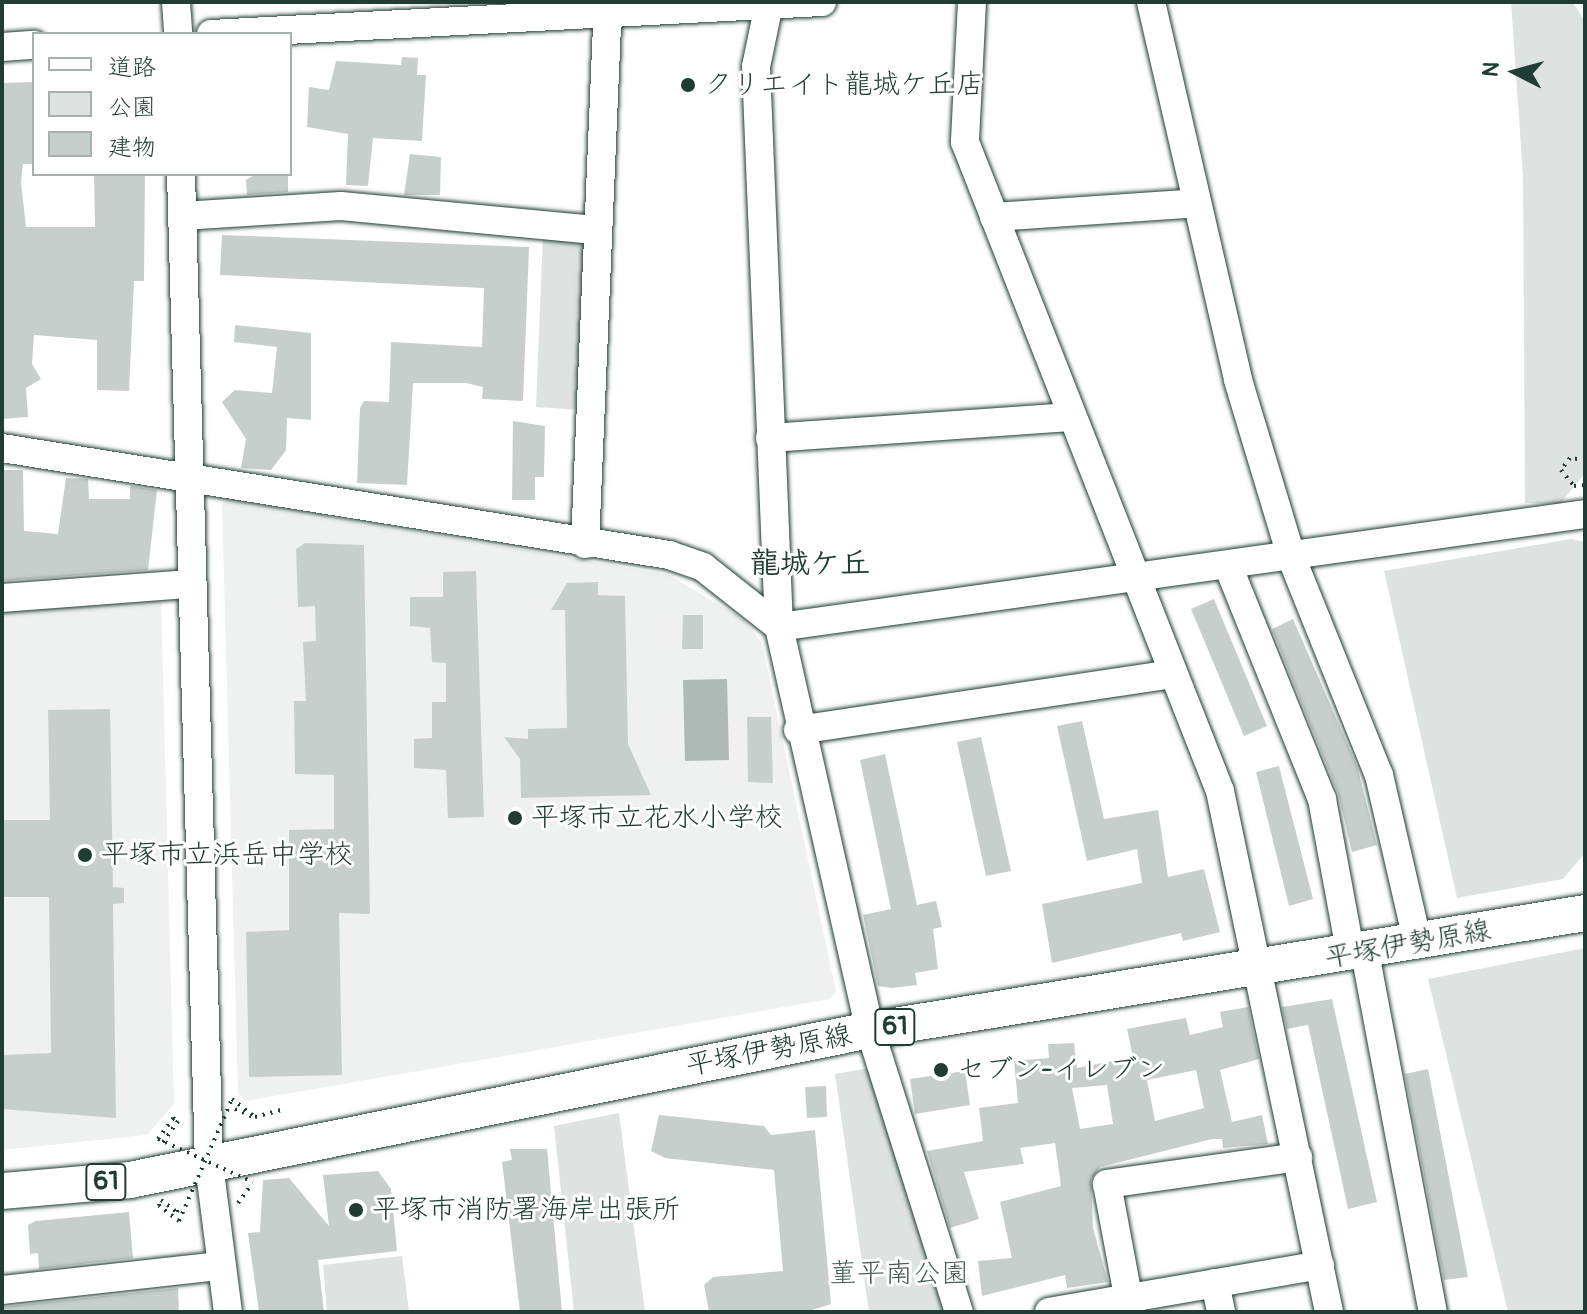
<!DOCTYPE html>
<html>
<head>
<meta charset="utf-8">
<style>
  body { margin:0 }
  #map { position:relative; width:1587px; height:1314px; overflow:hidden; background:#fff; font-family:Pangolin,"Klee One",sans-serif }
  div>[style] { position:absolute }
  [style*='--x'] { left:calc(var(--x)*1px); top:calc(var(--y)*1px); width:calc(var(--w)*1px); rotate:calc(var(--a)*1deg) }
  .built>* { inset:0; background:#eef1f0 }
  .green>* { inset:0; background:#dee3e2 }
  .water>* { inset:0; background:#afbab7 }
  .building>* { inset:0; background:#c7cfcc }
  .path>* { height:4px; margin-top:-2px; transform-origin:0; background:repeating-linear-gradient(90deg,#1f3d34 0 2px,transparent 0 8px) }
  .roads { filter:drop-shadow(0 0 2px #1f3d34) drop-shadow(0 0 2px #1f3d34) }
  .minor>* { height:28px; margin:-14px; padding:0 14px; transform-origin:14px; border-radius:14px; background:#fff }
  .major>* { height:36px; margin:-18px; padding:0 18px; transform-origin:18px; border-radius:18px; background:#fff }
  .path-bridge>* { height:4px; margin-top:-2px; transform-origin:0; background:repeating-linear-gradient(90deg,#1f3d34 0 2px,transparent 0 8px) }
  .dots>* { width:22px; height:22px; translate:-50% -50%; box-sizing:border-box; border:4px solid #fff; border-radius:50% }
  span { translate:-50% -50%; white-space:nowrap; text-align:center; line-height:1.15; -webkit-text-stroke:6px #fff; paint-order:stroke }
  .shield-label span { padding:2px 6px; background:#fff; border:2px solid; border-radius:6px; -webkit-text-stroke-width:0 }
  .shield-label { font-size:26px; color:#1f3d34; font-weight:700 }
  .poi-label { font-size:28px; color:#1f3d34 }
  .left { translate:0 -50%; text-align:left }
  .street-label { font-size:28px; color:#1f3d34 }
  .park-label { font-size:28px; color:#455e57 }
  .neighbourhood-label { font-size:30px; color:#1f3d34; font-weight:700 }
  .frame { position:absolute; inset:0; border:4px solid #1f3d34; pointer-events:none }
  .legend { position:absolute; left:32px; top:32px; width:260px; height:144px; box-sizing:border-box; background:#fff; border:2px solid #a5b1ae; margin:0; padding:10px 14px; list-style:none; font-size:24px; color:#1f3d34 }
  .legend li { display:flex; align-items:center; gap:16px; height:40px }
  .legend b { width:40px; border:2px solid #a5b1ae }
  .north { position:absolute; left:1475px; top:32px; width:80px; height:80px; -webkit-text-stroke:6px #fff; paint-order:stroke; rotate:276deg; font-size:22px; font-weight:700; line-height:32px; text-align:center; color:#1f3d34 }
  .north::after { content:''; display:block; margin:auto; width:28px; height:36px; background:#1f3d34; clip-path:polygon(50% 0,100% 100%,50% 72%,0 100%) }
</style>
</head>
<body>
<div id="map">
  <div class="built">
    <i style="clip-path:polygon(228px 499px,669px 575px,744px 620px,762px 644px,836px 991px,830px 999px,246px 1101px,238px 1094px,222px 504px)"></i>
    <i style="clip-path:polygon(161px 595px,174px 1104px,147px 1135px,2px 1150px,2px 606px)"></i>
  </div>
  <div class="green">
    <i style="clip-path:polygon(1511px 2px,1573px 2px,1585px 22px,1585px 473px,1560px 504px,1525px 503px,1523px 176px)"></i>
    <i style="clip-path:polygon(588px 230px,581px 410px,536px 407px,543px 234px)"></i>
    <i style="clip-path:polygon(1571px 539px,1585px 542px,1585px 853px,1563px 879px,1457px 898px,1384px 571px)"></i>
    <i style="clip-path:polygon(1585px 948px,1585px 1312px,1508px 1312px,1428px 979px)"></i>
    <i style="clip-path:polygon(870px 1068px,948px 1312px,869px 1312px,835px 1074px)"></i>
    <i style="clip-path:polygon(619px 1113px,645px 1312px,574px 1312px,554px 1126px)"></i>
    <i style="clip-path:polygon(402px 1256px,409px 1312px,327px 1312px,323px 1265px)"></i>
  </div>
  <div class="water">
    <i style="clip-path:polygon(727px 679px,729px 760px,685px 761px,683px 680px)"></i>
  </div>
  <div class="building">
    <i style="clip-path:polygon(402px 57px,418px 58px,417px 75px,426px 75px,422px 141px,373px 138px,368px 186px,346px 185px,348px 134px,307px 127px,309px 87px,329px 90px,336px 61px,401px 65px)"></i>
    <i style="clip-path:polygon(34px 82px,34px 164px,23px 164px,21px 182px,26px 227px,95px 227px,94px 174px,145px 174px,144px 281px,134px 281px,129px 391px,97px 390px,97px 340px,34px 335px,32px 364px,41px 379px,26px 388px,28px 417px,2px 419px,2px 83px)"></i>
    <i style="clip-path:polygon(410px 154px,441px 157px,440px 195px,404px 195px)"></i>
    <i style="clip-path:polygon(256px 174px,288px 174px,288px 192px,247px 195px,246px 180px)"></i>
    <i style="clip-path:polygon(222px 235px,529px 247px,523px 401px,482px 399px,483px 387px,466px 383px,413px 383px,407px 485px,357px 483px,360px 408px,364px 401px,389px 402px,391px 342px,482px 347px,484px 288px,220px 275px)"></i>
    <i style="clip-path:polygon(235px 325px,311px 333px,311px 420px,287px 418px,286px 450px,271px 470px,241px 468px,246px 439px,222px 402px,235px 390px,272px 393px,277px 347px,234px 342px)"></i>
    <i style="clip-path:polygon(513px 421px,545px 426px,544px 477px,535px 477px,535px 500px,512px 500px)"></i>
    <i style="clip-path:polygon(2px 470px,23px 470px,24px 531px,58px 534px,66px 478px,88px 479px,89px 499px,130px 499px,130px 486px,157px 490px,148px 570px,2px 581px)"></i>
    <i style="clip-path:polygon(305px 543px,364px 545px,370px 914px,339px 913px,342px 1075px,249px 1077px,246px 932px,289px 930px,289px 830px,334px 829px,334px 775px,295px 774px,294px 701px,306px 701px,303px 642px,316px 641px,315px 606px,298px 607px,296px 549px)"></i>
    <i style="clip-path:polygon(476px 571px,484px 817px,448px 818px,446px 770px,414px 768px,414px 739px,432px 738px,432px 702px,446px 702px,446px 663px,432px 662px,430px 628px,410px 626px,410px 597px,443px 597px,443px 572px)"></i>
    <i style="clip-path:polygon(598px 582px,598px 595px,625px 596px,628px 744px,651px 795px,521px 798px,520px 759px,504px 737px,528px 739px,528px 729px,567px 728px,565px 610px,551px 610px,567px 583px)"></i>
    <i style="clip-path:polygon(1214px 599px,1267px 726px,1244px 736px,1191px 609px)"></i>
    <i style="clip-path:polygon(683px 615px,703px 615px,703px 649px,682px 649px)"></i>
    <i style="clip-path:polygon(1293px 619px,1357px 766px,1377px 845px,1352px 852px,1338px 793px,1272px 629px)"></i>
    <i style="clip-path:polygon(110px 709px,113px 887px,124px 888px,124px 903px,113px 904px,116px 1118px,2px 1109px,2px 1055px,51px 1053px,49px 897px,2px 897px,2px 820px,50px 820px,48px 710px)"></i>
    <i style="clip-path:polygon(747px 717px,771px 717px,773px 783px,748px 782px)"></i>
    <i style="clip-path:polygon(1082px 721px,1104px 819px,1158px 810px,1168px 877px,1204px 869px,1220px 932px,1183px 941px,1181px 933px,1052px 963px,1042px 904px,1142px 883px,1137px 849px,1087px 861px,1057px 726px)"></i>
    <i style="clip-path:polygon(981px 737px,1011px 871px,986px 876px,957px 742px)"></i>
    <i style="clip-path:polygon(885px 754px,917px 905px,936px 901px,942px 927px,933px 929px,938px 969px,915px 973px,917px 985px,892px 988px,878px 986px,863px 915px,891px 909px,860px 760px)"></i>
    <i style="clip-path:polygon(1279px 766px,1313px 899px,1289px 906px,1256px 772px)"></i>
    <i style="clip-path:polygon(1332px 999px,1377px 1202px,1348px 1209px,1308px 1025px,1287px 1029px,1282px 1007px)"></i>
    <i style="clip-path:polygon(evenodd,1248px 1007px,1259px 1059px,1220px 1070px,1232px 1122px,1262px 1115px,1268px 1144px,1223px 1148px,1222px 1139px,1212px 1139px,1100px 1167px,1091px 1179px,1093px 1228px,1108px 1282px,1067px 1288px,1065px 1275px,982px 1296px,978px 1261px,1012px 1258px,1000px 1202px,1061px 1186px,1055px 1143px,1020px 1148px,1024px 1164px,964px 1172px,979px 1219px,950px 1228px,927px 1151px,983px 1141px,979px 1108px,1018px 1103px,1014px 1061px,1049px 1058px,1048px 1044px,1074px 1043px,1077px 1068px,1133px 1057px,1127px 1029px,1186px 1018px,1190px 1035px,1223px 1027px,1220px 1012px,1248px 1007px,1196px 1070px,1204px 1108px,1155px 1121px,1147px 1080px,1196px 1070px,1248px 1007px,1107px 1085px,1113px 1124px,1080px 1129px,1072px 1088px,1107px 1085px)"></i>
    <i style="clip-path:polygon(1428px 1069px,1437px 1116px,1468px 1277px,1444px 1280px,1405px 1074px)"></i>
    <i style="clip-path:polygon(965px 1071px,970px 1105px,915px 1114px,910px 1079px)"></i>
    <i style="clip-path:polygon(826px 1086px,827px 1117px,807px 1118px,805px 1087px)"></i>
    <i style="clip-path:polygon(659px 1115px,764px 1126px,771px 1135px,815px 1130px,831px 1304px,806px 1312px,709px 1312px,704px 1285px,713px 1277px,783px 1271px,774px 1170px,665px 1158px,651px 1151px)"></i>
    <i style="clip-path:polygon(510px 1149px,547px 1149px,562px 1312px,520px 1312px,502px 1162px,512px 1160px)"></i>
    <i style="clip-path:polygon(378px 1171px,391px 1189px,397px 1251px,318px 1260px,324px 1312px,259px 1312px,248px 1233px,260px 1232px,263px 1180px,289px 1178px,329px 1226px,323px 1175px)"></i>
    <i style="clip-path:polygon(129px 1212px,133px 1258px,39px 1269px,38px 1253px,30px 1254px,28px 1225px,36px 1221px)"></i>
    <i style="clip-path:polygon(178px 1288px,179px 1312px,2px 1312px,2px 1307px)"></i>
  </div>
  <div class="path">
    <i style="--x:1585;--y:460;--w:15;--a:-172"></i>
    <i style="--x:1570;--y:458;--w:15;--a:127"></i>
    <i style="--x:1561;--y:470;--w:21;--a:51"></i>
    <i style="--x:1574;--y:486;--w:11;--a:-5"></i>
    <i style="--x:232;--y:1099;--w:29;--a:38"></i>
    <i style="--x:255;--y:1117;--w:30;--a:-15"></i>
    <i style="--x:235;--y:1109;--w:20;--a:24"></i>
    <i style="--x:158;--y:1139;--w:26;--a:-54"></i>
    <i style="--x:173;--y:1118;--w:6;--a:31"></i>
    <i style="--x:178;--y:1121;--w:29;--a:125"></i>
    <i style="--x:238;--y:1203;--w:22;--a:-54"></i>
    <i style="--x:179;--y:1221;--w:25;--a:-143"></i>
    <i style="--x:159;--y:1206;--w:6;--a:-72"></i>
    <i style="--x:161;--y:1200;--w:20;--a:37"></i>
    <i style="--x:177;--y:1212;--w:8;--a:-67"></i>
  </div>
  <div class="roads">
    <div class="minor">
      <i style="--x:176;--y:2;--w:32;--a:86"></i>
      <i style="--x:972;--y:2;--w:140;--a:92.9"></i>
      <i style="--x:965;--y:142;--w:697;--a:68.55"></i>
      <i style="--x:1220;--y:791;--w:532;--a:78.18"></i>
      <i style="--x:1151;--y:2;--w:388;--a:77"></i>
      <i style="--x:1238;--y:380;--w:187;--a:73.2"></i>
      <i style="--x:1292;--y:559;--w:233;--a:68.1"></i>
      <i style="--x:1379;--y:775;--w:173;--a:77"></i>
      <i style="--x:769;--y:4;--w:64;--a:101.7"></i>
      <i style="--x:756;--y:67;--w:560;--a:87.65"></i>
      <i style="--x:779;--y:627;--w:413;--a:77.3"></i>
      <i style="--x:870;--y:1030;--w:296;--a:72.5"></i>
      <i style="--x:211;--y:34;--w:612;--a:-3"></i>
      <i style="--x:2;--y:47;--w:32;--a:-4"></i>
      <i style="--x:181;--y:174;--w:990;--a:88.38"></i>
      <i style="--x:209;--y:1164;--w:149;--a:82.7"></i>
      <i style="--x:182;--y:216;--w:159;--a:-3.6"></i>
      <i style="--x:341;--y:206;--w:255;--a:5.4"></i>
      <i style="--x:994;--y:217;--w:203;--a:-3.9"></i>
      <i style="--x:770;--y:438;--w:301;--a:-4"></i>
      <i style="--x:2;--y:448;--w:676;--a:9.11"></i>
      <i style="--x:669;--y:555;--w:36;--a:19"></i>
      <i style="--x:703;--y:567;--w:97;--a:38.3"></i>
      <i style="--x:779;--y:627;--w:814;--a:-7.98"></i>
      <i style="--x:585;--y:544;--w:542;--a:-87.57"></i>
      <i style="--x:1229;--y:568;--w:249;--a:68.1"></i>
      <i style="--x:1322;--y:799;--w:159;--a:79.5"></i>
      <i style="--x:2;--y:598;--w:188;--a:-4.3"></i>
      <i style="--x:798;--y:730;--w:379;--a:-8.5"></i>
      <i style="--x:1365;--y:953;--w:365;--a:79.3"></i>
      <i style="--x:1215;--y:1283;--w:30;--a:78"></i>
      <i style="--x:2;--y:1290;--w:219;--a:-6.3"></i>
      <i style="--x:1049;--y:1312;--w:275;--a:-9.8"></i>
      <i style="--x:1131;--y:1312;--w:130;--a:-100.6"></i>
      <i style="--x:1107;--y:1184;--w:193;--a:-8"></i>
    </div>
    <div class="major">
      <i style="--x:2;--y:1191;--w:128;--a:-4.9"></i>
      <i style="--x:130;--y:1180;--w:755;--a:-11.46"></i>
      <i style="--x:870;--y:1030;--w:725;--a:-9.29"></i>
    </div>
  </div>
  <div class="path-bridge">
    <i style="--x:158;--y:1139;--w:104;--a:24.4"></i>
    <i style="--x:179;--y:1221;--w:133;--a:-66.5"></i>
  </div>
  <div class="dots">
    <i style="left:688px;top:85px;background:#1f3d34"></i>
    <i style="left:515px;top:818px;background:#1f3d34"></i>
    <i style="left:85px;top:855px;background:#1f3d34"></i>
    <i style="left:941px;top:1070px;background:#1f3d34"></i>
    <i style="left:356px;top:1210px;background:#1f3d34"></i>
  </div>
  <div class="shield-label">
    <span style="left:895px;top:1027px">61</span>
    <span style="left:106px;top:1182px">61</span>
  </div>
  <div class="poi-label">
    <span class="left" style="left:704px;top:85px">クリエイト龍城ケ丘店</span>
    <span class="left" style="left:531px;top:818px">平塚市立花水小学校</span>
    <span class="left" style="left:101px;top:855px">平塚市立浜岳中学校</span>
    <span class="left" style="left:957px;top:1070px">セブン-イレブン</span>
    <span class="left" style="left:372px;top:1210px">平塚市消防署海岸出張所</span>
  </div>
  <div class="street-label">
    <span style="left:1408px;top:945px;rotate:-10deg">平塚伊勢原線</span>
    <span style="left:769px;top:1051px;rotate:-11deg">平塚伊勢原線</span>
  </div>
  <div class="park-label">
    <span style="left:899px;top:1274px">菫平南公園</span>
  </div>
  <div class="neighbourhood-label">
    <span style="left:810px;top:564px">龍城ケ丘</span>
  </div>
  <div class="frame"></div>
  <ul class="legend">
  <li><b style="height:10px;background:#fff"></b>道路</li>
  <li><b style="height:22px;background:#dee3e2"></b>公園</li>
  <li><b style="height:22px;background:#c7cfcc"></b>建物</li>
  </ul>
  <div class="north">N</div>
</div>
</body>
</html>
